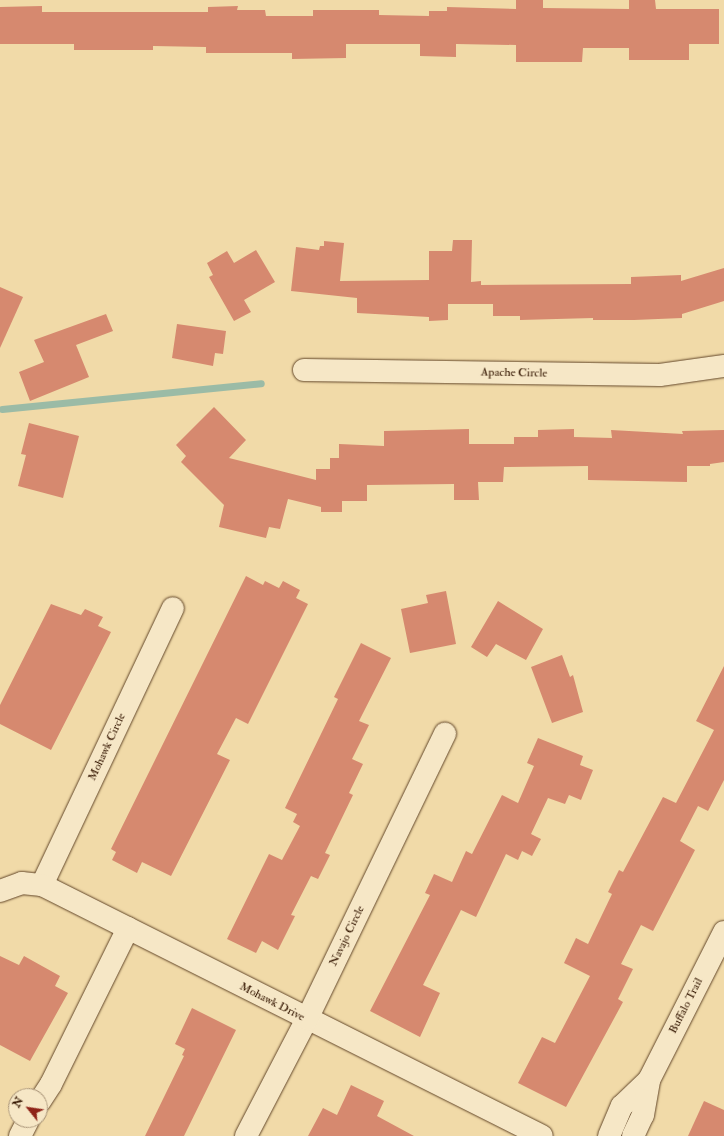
<!DOCTYPE html>
<html>
<head>
<meta charset="utf-8">
<style>
	body { margin:0 }
	#map { position:relative; width:724px; height:1136px; overflow:hidden; background:#f1daa8; font-family:"IM FELL Double Pica",serif }
	div>[style] { position:absolute }
	[style*='--x'] { left:calc(var(--x)*1px); top:calc(var(--y)*1px); width:calc(var(--w)*1px); rotate:calc(var(--a)*1deg) }
	.stream>* { height:7px; margin:-3.5px; padding:0 3.5px; transform-origin:3.5px; border-radius:3.5px; background:#9bbba6 }
	.building>* { inset:0; background:#d6896f }
	.roads { filter:drop-shadow(0 0 1px #63472a) drop-shadow(0 0 1px #63472a) }
	.minor>* { height:22px; margin:-11px; padding:0 11px; transform-origin:11px; border-radius:11px; background:#f6e7c6 }
	span { translate:-50% -50%; white-space:nowrap; text-align:center; line-height:1.15; -webkit-text-stroke:3px #f6e7c6; paint-order:stroke }
	.street-label { font-size:12px; color:#341600 }
	.north { position:absolute; left:8px; top:1088px; width:40px; height:40px; box-sizing:border-box; background:#f6e7c6; border:1px solid #a89377; border-radius:50%; rotate:300deg; font-size:11px; font-weight:700; line-height:16px; text-align:center; color:#341600 }
	.north::after { content:''; display:block; margin:auto; width:14px; height:18px; background:#8f2418; clip-path:polygon(50% 0,100% 100%,50% 72%,0 100%) }
</style>
</head>
<body>
<div id="map">
	<div class="stream">
		<i style="--x:2;--y:409;--w:260;--a:-5.7"></i>
	</div>
	<div class="building">
		<i style="clip-path:polygon(516px 0,543px 0,543px 8px,629px 9px,629px 0,655px 0,656px 9px,719px 9px,719px 44px,689px 44px,689px 60px,629px 60px,629px 48px,583px 48px,582px 62px,516px 62px,516px 45px,456px 44px,456px 57px,420px 56px,420px 44px,346px 44px,346px 58px,292px 59px,292px 53px,206px 53px,206px 47px,153px 46px,153px 50px,74px 50px,74px 44px,0 44px,0 7px,42px 6px,42px 12px,208px 12px,208px 7px,238px 6px,237px 10px,265px 10px,266px 16px,313px 16px,313px 10px,379px 10px,379px 15px,429px 16px,429px 11px,447px 11px,447px 7px,516px 9px)"></i>
		<i style="clip-path:polygon(453px 240px,472px 240px,471px 282px,481px 281px,481px 285px,631px 284px,631px 277px,681px 275px,681px 281px,724px 268px,724px 301px,682px 314px,682px 318px,634px 320px,593px 320px,593px 318px,520px 320px,520px 316px,493px 316px,493px 304px,448px 304px,448px 320px,429px 321px,429px 317px,357px 313px,357px 298px,291px 291px,296px 247px,319px 250px,320px 246px,324px 246px,324px 241px,344px 243px,340px 281px,429px 280px,429px 251px,452px 251px)"></i>
		<i style="clip-path:polygon(256px 250px,275px 282px,244px 300px,251px 312px,234px 321px,209px 277px,213px 275px,207px 263px,227px 251px,234px 263px)"></i>
		<i style="clip-path:polygon(0 287px,23px 297px,0 348px)"></i>
		<i style="clip-path:polygon(106px 314px,113px 331px,76px 345px,89px 377px,30px 401px,19px 372px,44px 362px,34px 340px)"></i>
		<i style="clip-path:polygon(177px 324px,226px 331px,223px 354px,215px 353px,213px 366px,172px 358px)"></i>
		<i style="clip-path:polygon(214px 407px,246px 440px,229px 458px,316px 480px,316px 469px,330px 469px,330px 458px,339px 458px,339px 444px,384px 446px,384px 431px,469px 429px,469px 444px,514px 444px,514px 437px,538px 437px,538px 430px,574px 429px,574px 437px,612px 438px,611px 430px,683px 434px,682px 431px,724px 430px,724px 462px,710px 464px,710px 466px,687px 466px,687px 482px,588px 480px,588px 466px,504px 467px,503px 482px,478px 482px,479px 500px,454px 500px,454px 484px,367px 485px,367px 501px,342px 501px,342px 512px,321px 512px,321px 507px,288px 499px,280px 529px,269px 527px,266px 538px,219px 527px,224px 505px,181px 462px,186px 456px,176px 445px)"></i>
		<i style="clip-path:polygon(29px 423px,79px 436px,63px 498px,18px 486px,26px 455px,21px 454px)"></i>
		<i style="clip-path:polygon(246px 576px,263px 585px,265px 581px,279px 588px,283px 581px,300px 590px,296px 598px,308px 604px,248px 724px,236px 718px,217px 754px,230px 760px,171px 876px,142px 862px,137px 873px,112px 860px,116px 852px,111px 849px)"></i>
		<i style="clip-path:polygon(446px 591px,456px 644px,410px 653px,401px 609px,428px 603px,426px 595px)"></i>
		<i style="clip-path:polygon(498px 601px,543px 629px,526px 660px,496px 644px,487px 657px,471px 647px)"></i>
		<i style="clip-path:polygon(51px 604px,81px 615px,85px 609px,103px 617px,98px 626px,111px 632px,51px 750px,0 724px,0 705px)"></i>
		<i style="clip-path:polygon(361px 643px,391px 658px,359px 721px,369px 725px,352px 759px,363px 764px,349px 793px,353px 795px,325px 853px,330px 855px,318px 879px,311px 876px,291px 915px,295px 916px,278px 950px,262px 941px,256px 953px,227px 939px,269px 854px,282px 860px,300px 826px,293px 822px,297px 814px,285px 808px,338px 699px,334px 697px)"></i>
		<i style="clip-path:polygon(562px 655px,570px 677px,573px 675px,583px 712px,552px 723px,531px 667px)"></i>
		<i style="clip-path:polygon(724px 666px,724px 780px,708px 811px,698px 806px,680px 841px,695px 850px,653px 931px,641px 925px,621px 964px,633px 969px,618px 999px,623px 1002px,566px 1107px,518px 1083px,542px 1037px,555px 1043px,590px 976px,564px 963px,576px 938px,588px 944px,612px 894px,608px 892px,619px 870px,623px 872px,663px 797px,676px 803px,714px 730px,696px 721px)"></i>
		<i style="clip-path:polygon(538px 738px,583px 756px,580px 765px,593px 770px,581px 800px,569px 795px,565px 804px,548px 798px,531px 834px,541px 839px,532px 856px,522px 851px,518px 860px,506px 854px,476px 917px,461px 910px,423px 985px,440px 993px,420px 1037px,370px 1011px,430px 895px,425px 893px,434px 874px,452px 882px,466px 851px,472px 854px,502px 795px,518px 803px,534px 766px,527px 763px)"></i>
		<i style="clip-path:polygon(0 956px,19px 965px,24px 956px,60px 976px,55px 986px,68px 993px,30px 1061px,0 1045px)"></i>
		<i style="clip-path:polygon(192px 1008px,236px 1030px,184px 1136px,145px 1136px,184px 1056px,182px 1055px,185px 1049px,175px 1044px)"></i>
		<i style="clip-path:polygon(351px 1085px,384px 1101px,377px 1116px,414px 1136px,308px 1136px,323px 1108px,337px 1115px)"></i>
		<i style="clip-path:polygon(704px 1101px,724px 1110px,724px 1136px,688px 1136px)"></i>
	</div>
	<div class="roads">
		<div class="minor">
			<i style="--x:304;--y:370;--w:356;--a:0.8"></i>
			<i style="--x:660;--y:375;--w:65;--a:-8"></i>
			<i style="--x:42;--y:885;--w:306;--a:-64.7"></i>
			<i style="--x:0;--y:891;--w:23;--a:-20"></i>
			<i style="--x:22;--y:883;--w:20;--a:6"></i>
			<i style="--x:42;--y:885;--w:559;--a:26.66"></i>
			<i style="--x:40;--y:1101;--w:20;--a:-57"></i>
			<i style="--x:51;--y:1084;--w:174;--a:-63.7"></i>
			<i style="--x:20;--y:1136;--w:18;--a:-63"></i>
			<i style="--x:246;--y:1136;--w:132;--a:-62.5"></i>
			<i style="--x:307;--y:1019;--w:317;--a:-64.2"></i>
			<i style="--x:609;--y:1136;--w:33;--a:-67"></i>
			<i style="--x:622;--y:1106;--w:37;--a:-44"></i>
			<i style="--x:633;--y:1136;--w:23;--a:-65"></i>
			<i style="--x:643;--y:1115;--w:36;--a:-80"></i>
			<i style="--x:649;--y:1080;--w:166;--a:-63.1"></i>
		</div>
	</div>
	<div class="street-label">
		<span style="left:514px;top:373px;rotate:1deg">Apache Circle</span>
		<span style="left:107px;top:747px;rotate:-65deg">Mohawk Circle</span>
		<span style="left:347px;top:936px;rotate:-64deg">Navajo Circle</span>
		<span style="left:272px;top:1002px;rotate:27deg">Mohawk Drive</span>
		<span style="left:686px;top:1006px;rotate:-63deg">Buffalo Trail</span>
	</div>
	<div class="north">N</div>
</div>
</body>
</html>
